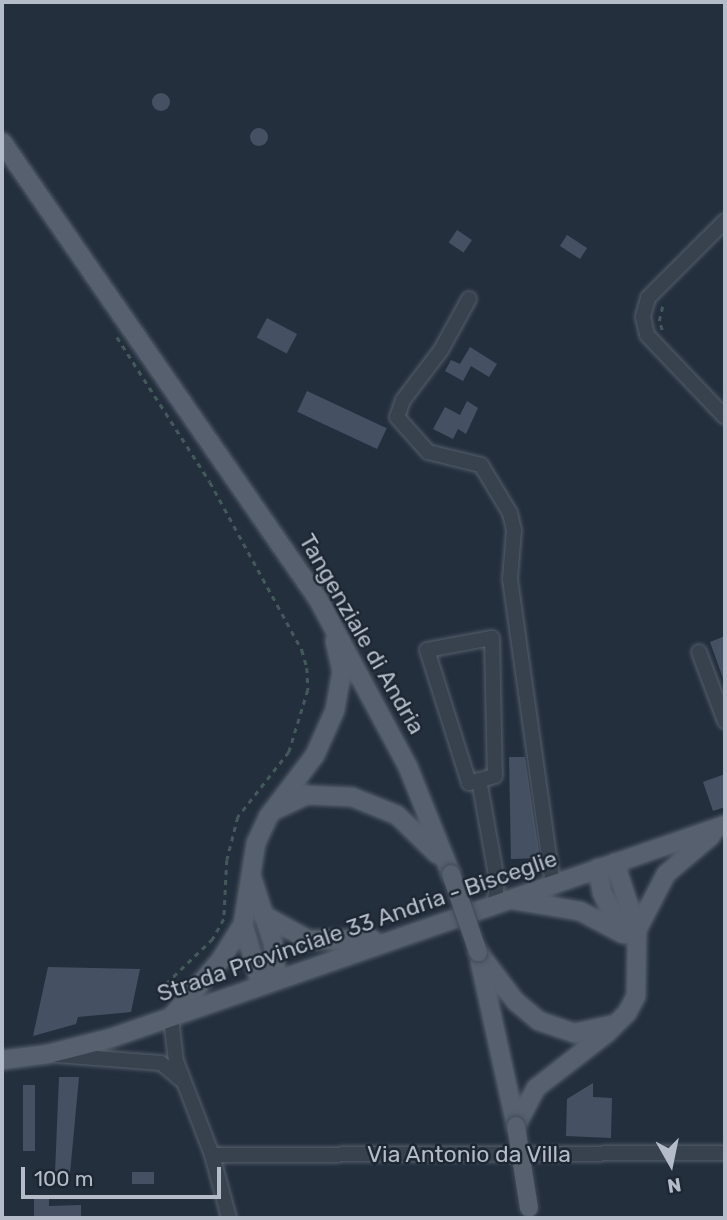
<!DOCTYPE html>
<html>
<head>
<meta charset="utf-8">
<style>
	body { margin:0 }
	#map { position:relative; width:727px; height:1220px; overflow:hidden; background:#242f3e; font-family:Rubik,sans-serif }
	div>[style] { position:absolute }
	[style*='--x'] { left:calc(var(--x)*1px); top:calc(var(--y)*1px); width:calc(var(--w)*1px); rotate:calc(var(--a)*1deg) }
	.building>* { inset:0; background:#455162; transform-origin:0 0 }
	.round { border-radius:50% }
	.path>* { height:2.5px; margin-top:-1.25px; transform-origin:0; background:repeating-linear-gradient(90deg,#44595c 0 5px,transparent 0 10px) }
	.roads { filter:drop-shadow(0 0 2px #565f6c) drop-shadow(0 0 2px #565f6c) }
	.minor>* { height:14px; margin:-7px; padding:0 7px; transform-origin:7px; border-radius:7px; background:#38414e }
	.major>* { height:18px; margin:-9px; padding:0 9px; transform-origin:9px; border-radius:9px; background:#56606e }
	.bridges { filter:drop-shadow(0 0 2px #414a57) drop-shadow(0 0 2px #414a57) }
	.major-bridge>* { height:18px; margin:-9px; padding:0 9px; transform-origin:9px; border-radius:9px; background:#56606e }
	span { translate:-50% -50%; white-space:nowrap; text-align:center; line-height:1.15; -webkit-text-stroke:5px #1d2633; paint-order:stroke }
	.street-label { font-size:23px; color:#b4bcc9 }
	.frame { position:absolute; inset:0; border:4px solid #b4bcc9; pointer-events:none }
	.north { position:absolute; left:636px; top:1129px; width:70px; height:70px; -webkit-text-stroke:5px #1d2633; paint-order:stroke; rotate:171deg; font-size:19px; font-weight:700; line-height:28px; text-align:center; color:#b4bcc9 }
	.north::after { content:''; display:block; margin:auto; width:24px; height:32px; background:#b4bcc9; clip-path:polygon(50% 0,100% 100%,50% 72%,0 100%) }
	.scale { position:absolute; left:21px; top:1167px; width:200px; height:32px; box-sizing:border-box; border:4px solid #b4bcc9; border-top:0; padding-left:9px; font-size:21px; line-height:24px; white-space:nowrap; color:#b4bcc9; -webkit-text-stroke:5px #1d2633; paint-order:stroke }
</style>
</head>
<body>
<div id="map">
	<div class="building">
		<i class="round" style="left:152px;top:93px;width:18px;height:18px"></i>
		<i class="round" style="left:250px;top:128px;width:18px;height:18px"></i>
		<i style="left:457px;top:230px;width:18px;height:15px;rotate:34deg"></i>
		<i style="left:567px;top:235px;width:24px;height:13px;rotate:33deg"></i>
		<i style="left:267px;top:318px;width:34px;height:22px;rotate:28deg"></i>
		<i style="clip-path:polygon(470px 347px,497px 364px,489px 377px,471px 366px,463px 381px,445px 371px,451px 360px,460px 364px)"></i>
		<i style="left:307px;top:391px;width:88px;height:23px;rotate:25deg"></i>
		<i style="clip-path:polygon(467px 401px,478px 408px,466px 434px,458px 429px,453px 439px,433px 429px,445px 407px,460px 415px)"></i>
		<i style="clip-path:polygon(725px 636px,725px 680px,724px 681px,710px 642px)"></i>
		<i style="clip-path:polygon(509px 757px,525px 757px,540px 858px,511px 859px)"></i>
		<i style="clip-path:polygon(725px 774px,725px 807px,713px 811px,703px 782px)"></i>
		<i style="clip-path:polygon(48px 967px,140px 969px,131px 1012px,78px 1017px,76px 1024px,33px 1036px)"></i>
		<i style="clip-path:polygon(59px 1077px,79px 1077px,70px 1173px,55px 1173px)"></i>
		<i style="clip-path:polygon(593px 1083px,593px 1097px,612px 1098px,611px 1138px,566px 1136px,567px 1099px)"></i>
		<i style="left:23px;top:1085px;width:12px;height:66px"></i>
		<i style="left:132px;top:1172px;width:22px;height:12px"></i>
		<i style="clip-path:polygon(34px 1199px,49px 1199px,49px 1206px,81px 1205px,81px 1218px,34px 1218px)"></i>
	</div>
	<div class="path">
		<i style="--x:662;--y:330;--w:9;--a:-108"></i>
		<i style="--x:659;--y:321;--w:18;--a:-77"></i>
		<i style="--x:117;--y:337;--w:172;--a:57.3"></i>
		<i style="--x:210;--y:482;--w:192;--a:61.3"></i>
		<i style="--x:302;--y:650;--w:19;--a:74"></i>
		<i style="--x:307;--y:668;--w:22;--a:87"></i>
		<i style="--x:308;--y:690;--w:65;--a:107"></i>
		<i style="--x:289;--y:752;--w:83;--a:128.1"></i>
		<i style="--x:238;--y:817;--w:44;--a:104.3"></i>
		<i style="--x:227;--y:860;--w:59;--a:92.9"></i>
		<i style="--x:224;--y:919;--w:23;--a:119"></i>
		<i style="--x:213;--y:939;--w:65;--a:136.2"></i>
	</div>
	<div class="roads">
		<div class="minor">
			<i style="--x:725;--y:221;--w:109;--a:135"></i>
			<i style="--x:648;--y:298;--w:20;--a:105"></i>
			<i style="--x:643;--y:317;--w:18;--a:77"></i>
			<i style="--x:647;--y:335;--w:113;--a:46.4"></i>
			<i style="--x:469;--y:299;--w:58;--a:118.8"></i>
			<i style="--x:441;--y:350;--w:63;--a:127.2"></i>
			<i style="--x:403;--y:400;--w:18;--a:109"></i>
			<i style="--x:397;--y:417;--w:47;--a:48.5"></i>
			<i style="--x:428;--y:452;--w:55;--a:13.8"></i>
			<i style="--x:481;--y:465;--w:56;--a:58.9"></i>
			<i style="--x:510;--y:513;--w:17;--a:77"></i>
			<i style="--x:514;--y:530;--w:49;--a:94.7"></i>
			<i style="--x:510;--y:579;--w:308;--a:82"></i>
			<i style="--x:492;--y:638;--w:138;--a:88.8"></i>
			<i style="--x:495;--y:776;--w:27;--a:165"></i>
			<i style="--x:469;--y:783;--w:139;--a:-107.5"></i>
			<i style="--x:427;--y:650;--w:66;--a:-10.5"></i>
			<i style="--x:699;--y:652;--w:74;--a:69.4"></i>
			<i style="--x:479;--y:780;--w:102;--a:79.8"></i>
			<i style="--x:497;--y:880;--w:24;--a:95"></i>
			<i style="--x:171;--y:1018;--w:43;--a:83.4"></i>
			<i style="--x:176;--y:1061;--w:101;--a:69"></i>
			<i style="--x:212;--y:1155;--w:65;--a:74.9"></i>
			<i style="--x:57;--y:1055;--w:104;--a:4.4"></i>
			<i style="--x:161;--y:1063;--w:25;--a:40"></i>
			<i style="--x:212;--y:1155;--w:513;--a:-0.22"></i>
		</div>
		<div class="major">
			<i style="--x:2;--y:142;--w:556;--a:55.34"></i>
			<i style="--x:318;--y:599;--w:191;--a:61.8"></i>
			<i style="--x:408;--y:767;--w:115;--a:68.1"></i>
			<i style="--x:279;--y:808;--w:31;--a:-25"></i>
			<i style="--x:307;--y:795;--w:45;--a:2.5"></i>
			<i style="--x:352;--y:797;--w:48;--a:21.8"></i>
			<i style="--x:397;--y:815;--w:56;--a:44.3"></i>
			<i style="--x:598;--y:868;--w:25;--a:81"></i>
			<i style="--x:602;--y:893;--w:45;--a:62.3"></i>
			<i style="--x:252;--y:878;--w:69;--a:72.3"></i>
			<i style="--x:273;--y:944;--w:36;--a:84"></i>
			<i style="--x:514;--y:900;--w:67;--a:9.5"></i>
			<i style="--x:580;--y:911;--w:49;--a:28.1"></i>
			<i style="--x:263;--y:915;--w:52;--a:28.5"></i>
			<i style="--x:309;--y:940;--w:63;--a:-0.9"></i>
			<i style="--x:637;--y:930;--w:63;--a:-62.6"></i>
			<i style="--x:666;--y:874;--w:59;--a:-40.2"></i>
			<i style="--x:478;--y:952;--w:61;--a:52.9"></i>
			<i style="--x:515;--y:1001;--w:31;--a:40"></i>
			<i style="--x:539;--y:1021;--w:37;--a:19"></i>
			<i style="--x:574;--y:1033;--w:38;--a:-12"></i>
			<i style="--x:480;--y:962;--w:168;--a:77.6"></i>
			<i style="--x:261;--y:985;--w:64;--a:-106.4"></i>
			<i style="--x:243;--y:924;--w:82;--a:-80.9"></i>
			<i style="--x:256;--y:843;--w:29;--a:-65"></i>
			<i style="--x:268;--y:817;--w:78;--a:-52.8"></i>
			<i style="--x:315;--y:755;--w:49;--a:-66"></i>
			<i style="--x:335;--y:710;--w:39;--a:-80"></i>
			<i style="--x:342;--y:672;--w:32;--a:-103"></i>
			<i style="--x:173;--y:1015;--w:72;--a:-49"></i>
			<i style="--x:220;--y:961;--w:44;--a:-58.1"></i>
			<i style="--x:2;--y:1060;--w:46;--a:-7.4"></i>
			<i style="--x:48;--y:1054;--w:65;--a:-14.3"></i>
			<i style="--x:111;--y:1038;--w:650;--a:-19.13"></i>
			<i style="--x:516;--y:1126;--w:43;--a:-62.2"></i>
			<i style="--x:536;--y:1088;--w:90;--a:-37.8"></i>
			<i style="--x:607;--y:1033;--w:28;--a:-45"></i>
			<i style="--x:627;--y:1013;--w:19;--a:-62"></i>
			<i style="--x:636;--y:996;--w:66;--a:-89.1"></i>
			<i style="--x:637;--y:930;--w:71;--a:-108.2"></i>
		</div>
	</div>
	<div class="bridges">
		<div class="major-bridge">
			<i style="--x:451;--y:874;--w:83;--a:70.9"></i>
			<i style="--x:516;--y:1126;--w:83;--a:81"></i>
		</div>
	</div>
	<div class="street-label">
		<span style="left:362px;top:634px;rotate:60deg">Tangenziale di Andria</span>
		<span style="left:357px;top:926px;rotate:-19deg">Strada Provinciale 33 Andria - Bisceglie</span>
		<span style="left:469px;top:1154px">Via Antonio da Villa</span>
	</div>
	<div class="frame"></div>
	<div class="north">N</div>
	<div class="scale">100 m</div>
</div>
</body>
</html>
